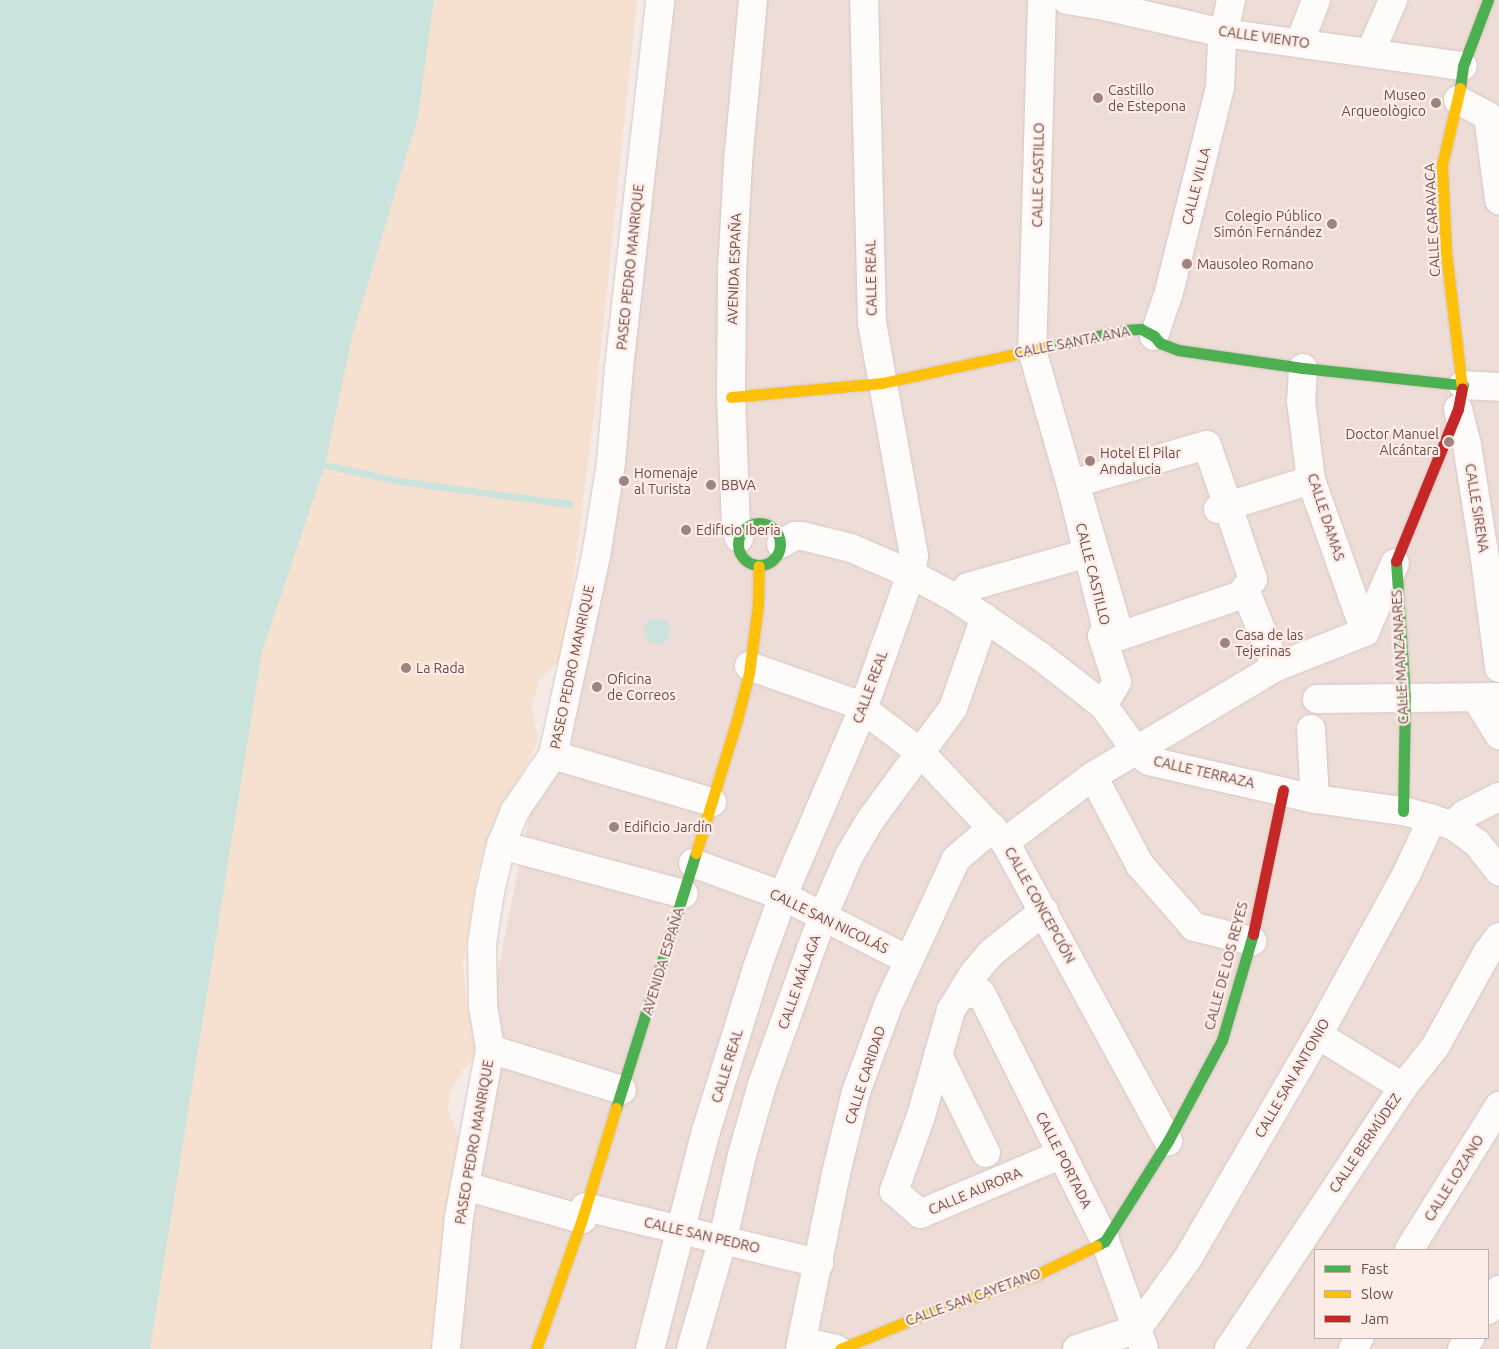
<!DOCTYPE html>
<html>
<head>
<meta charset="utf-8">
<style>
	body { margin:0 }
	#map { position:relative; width:1499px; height:1349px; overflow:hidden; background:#f4ebe7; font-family:Ubuntu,sans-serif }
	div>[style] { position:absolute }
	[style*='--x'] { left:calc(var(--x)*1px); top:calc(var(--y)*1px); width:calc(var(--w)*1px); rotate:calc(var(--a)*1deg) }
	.residential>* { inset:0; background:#eedcd6 }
	.sand>* { inset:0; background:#f6e0d0 }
	.water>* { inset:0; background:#cae4dd }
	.round { border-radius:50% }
	.stream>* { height:7px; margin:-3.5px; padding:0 3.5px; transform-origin:3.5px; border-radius:3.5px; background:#cae4dd }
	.roads { filter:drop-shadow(0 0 1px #d5c7c5) drop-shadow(0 0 1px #d5c7c5) }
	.street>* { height:28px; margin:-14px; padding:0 14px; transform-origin:14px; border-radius:14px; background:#fdfcfb }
	.fast>* { height:11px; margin:-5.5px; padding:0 5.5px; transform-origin:5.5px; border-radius:5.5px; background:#4caf50 }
	.fast>.ring { margin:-5.5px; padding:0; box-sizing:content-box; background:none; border:11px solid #4caf50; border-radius:50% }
	.slow>* { height:11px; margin:-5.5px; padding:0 5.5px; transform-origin:5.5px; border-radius:5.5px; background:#ffc107 }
	.jam>* { height:11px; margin:-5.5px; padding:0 5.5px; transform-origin:5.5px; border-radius:5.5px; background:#c62828 }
	.dots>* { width:14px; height:14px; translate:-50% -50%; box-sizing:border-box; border:2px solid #fdede7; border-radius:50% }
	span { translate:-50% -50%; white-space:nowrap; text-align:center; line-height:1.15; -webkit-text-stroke:4.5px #fdede7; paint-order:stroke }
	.street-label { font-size:14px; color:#6f4b4a }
	.poi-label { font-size:14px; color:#6f4b4a }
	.left { translate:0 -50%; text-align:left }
	.right { translate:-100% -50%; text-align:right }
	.legend { position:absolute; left:1314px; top:1249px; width:175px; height:90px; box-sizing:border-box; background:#fdede7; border:1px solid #c4aca8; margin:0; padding:6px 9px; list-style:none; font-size:15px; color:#6f4b4a }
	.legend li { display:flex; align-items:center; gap:10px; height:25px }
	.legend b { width:25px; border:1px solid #c4aca8 }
</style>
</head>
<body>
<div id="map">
	<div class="residential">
		<i style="clip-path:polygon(evenodd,648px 0,1499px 0,1499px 1349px,422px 1349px,619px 368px,648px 0,1315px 1250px,1488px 1250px,1488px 1338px,1315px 1338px,1315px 1250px)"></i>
	</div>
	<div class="sand">
		<i style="clip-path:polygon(434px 0,637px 0,595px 405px,564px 656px,540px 680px,531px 705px,538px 740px,530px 759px,492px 824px,478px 871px,463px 965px,467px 1004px,476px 1034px,472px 1063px,463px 1069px,449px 1095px,448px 1110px,460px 1142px,436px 1349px,150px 1349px,262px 652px,325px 465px,353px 333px,418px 117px)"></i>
	</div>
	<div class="water">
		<i style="clip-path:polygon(0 0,434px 0,418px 117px,353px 333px,325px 465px,262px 652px,150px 1349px,0 1349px)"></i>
		<i class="round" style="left:644px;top:618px;width:26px;height:26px"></i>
	</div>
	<div class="stream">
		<i style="--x:325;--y:465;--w:76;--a:12.2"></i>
		<i style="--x:399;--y:481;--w:173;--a:7.7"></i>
	</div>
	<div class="roads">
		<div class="street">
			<i style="--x:1042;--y:0;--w:350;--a:91.6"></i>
			<i style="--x:1032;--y:350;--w:149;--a:74"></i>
			<i style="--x:1073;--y:493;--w:145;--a:76.1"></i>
			<i style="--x:1108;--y:634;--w:6;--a:162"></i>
			<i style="--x:1102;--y:636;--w:48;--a:71.9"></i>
			<i style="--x:1117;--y:682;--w:27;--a:121"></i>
			<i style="--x:1067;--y:0;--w:38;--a:9"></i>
			<i style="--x:1105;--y:6;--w:122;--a:12.8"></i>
			<i style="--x:1224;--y:33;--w:241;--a:7.9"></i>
			<i style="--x:1300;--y:42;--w:45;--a:-69.1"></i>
			<i style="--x:1370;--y:53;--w:58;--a:-66.5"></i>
			<i style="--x:1458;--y:100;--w:34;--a:28"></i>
			<i style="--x:1488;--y:116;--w:85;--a:82.5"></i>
			<i style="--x:1154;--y:336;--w:46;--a:-71.2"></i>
			<i style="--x:1169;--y:292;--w:210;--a:-76"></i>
			<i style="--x:1220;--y:88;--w:48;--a:-87.6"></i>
			<i style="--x:1222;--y:40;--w:41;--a:-77.3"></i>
			<i style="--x:1303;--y:368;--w:33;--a:93"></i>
			<i style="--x:1301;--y:401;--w:80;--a:82.8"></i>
			<i style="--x:1311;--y:480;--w:161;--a:70.4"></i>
			<i style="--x:1463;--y:385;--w:36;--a:3"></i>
			<i style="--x:1458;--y:409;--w:37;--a:76"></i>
			<i style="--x:1467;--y:445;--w:108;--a:81"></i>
			<i style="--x:1484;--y:552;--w:117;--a:82.6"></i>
			<i style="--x:1207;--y:445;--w:142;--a:71.1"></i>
			<i style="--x:1253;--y:579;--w:13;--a:129"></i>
			<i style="--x:1245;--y:589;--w:5;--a:101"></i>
			<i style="--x:1244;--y:594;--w:131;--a:161.3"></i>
			<i style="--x:1120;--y:636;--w:159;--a:-106.4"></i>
			<i style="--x:1075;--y:483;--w:137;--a:-16.1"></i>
			<i style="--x:1218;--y:509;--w:97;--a:-17.3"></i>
			<i style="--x:739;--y:538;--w:11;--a:-105"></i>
			<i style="--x:736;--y:527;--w:130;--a:-92.2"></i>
			<i style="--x:731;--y:397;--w:126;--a:-89.5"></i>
			<i style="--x:732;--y:271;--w:109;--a:-86.8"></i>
			<i style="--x:738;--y:162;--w:163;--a:-84.7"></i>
			<i style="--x:781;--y:544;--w:16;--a:-30"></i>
			<i style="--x:795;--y:536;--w:7;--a:0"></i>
			<i style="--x:802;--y:536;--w:50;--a:13.8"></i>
			<i style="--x:851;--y:548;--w:65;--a:23.4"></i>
			<i style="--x:911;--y:574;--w:52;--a:28.5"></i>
			<i style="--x:957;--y:599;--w:101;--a:34.5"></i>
			<i style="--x:1040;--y:656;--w:80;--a:37.9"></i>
			<i style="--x:1103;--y:705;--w:58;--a:54.1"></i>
			<i style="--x:1137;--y:752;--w:15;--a:37"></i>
			<i style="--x:1149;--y:761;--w:170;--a:12.9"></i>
			<i style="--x:1315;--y:799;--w:89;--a:7.8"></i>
			<i style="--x:1403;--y:811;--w:30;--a:15"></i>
			<i style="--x:1432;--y:819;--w:21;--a:17"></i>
			<i style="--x:1452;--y:825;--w:31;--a:36"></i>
			<i style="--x:1477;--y:843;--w:36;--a:52"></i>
			<i style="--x:1245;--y:589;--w:84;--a:68.3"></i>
			<i style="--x:957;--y:599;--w:16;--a:-47"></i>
			<i style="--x:968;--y:587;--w:125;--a:-15.8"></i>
			<i style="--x:1365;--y:632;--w:75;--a:-66.5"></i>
			<i style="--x:749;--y:666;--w:108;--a:19.4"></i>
			<i style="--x:851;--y:702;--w:14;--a:30"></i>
			<i style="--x:863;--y:709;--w:73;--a:37.2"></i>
			<i style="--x:921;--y:753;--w:122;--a:46.7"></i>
			<i style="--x:1005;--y:842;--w:341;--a:61.4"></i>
			<i style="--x:1476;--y:698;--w:44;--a:58.1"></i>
			<i style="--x:1317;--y:699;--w:182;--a:-0.6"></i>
			<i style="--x:1311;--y:729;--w:70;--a:86.7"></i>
			<i style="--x:553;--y:755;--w:166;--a:16.5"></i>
			<i style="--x:1093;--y:776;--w:101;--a:62.2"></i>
			<i style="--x:1140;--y:865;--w:82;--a:48.9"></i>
			<i style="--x:1194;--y:927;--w:60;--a:13.6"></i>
			<i style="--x:1452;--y:825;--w:17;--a:-40"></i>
			<i style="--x:1465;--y:814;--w:38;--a:-27"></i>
			<i style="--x:1005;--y:842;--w:110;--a:-36.9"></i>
			<i style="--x:1093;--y:776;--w:213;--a:-30.8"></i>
			<i style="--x:1276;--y:667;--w:96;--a:-21.5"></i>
			<i style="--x:501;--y:845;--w:189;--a:15"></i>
			<i style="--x:693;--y:863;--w:96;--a:20.1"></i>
			<i style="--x:783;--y:896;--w:140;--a:27.1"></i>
			<i style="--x:1044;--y:911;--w:68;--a:141.6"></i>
			<i style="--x:991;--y:953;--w:26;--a:130"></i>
			<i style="--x:974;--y:973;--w:44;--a:121.9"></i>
			<i style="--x:951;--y:1010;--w:110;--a:105.8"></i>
			<i style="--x:921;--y:1116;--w:80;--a:109.8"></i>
			<i style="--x:894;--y:1191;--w:35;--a:41"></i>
			<i style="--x:920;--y:1214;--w:154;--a:-22.9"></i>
			<i style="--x:961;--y:995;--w:20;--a:-6"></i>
			<i style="--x:981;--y:993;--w:277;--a:63.4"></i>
			<i style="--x:1105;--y:1241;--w:115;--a:70.1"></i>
			<i style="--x:1318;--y:1035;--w:100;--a:31.5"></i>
			<i style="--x:490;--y:1049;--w:138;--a:17.3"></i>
			<i style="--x:938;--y:1055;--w:109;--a:63.9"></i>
			<i style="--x:465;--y:1186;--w:122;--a:15.8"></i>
			<i style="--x:585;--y:1207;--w:241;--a:13.5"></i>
			<i style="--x:1409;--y:1250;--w:170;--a:-58"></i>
			<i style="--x:1488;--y:1310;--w:23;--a:-61"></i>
			<i style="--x:802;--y:1341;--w:35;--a:13"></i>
			<i style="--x:446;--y:1349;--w:133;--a:-84.4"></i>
			<i style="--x:459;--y:1217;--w:171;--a:-79.5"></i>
			<i style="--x:490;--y:1049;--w:44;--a:-99.2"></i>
			<i style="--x:483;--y:1006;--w:62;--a:-90.9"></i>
			<i style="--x:482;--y:944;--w:53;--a:-81.3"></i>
			<i style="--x:490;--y:892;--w:48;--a:-76.8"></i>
			<i style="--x:501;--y:845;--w:37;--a:-68"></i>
			<i style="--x:515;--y:811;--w:68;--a:-55.8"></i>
			<i style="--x:553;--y:755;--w:204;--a:-77.8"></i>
			<i style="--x:596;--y:556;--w:94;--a:-80.8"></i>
			<i style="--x:611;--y:463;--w:95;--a:-85.2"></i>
			<i style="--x:619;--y:368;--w:370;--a:-83.6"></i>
			<i style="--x:650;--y:1349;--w:225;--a:-75.6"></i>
			<i style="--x:706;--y:1131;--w:171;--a:-72.6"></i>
			<i style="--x:757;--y:968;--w:85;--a:-70.1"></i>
			<i style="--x:786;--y:888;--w:195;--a:-66.7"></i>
			<i style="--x:863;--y:709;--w:143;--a:-70.4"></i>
			<i style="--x:911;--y:574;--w:18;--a:-81"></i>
			<i style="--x:914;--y:556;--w:237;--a:-100.2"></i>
			<i style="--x:872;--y:323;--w:323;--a:-91.4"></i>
			<i style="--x:691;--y:1349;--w:115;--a:-73.8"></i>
			<i style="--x:723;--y:1239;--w:86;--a:-77.3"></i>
			<i style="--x:742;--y:1155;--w:73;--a:-74.1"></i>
			<i style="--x:762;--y:1085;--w:180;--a:-70.2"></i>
			<i style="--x:823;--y:916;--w:65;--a:-66.6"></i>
			<i style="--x:849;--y:856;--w:43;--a:-59.3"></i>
			<i style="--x:871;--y:819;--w:138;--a:-53.5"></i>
			<i style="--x:953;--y:708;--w:96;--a:-70.6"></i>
			<i style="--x:800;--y:1349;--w:180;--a:-78.4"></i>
			<i style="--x:836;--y:1173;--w:83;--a:-76.1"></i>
			<i style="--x:856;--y:1092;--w:95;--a:-69.7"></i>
			<i style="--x:889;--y:1003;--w:159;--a:-65"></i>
			<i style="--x:956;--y:859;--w:48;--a:-40.7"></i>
			<i style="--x:1077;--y:1349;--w:63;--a:-18.4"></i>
			<i style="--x:1137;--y:1329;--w:87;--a:-54.3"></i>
			<i style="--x:1188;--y:1258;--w:258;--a:-59.8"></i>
			<i style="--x:1318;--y:1035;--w:185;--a:-61.2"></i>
			<i style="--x:1407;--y:873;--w:60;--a:-65.2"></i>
			<i style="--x:1229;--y:1349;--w:315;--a:-56.4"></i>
			<i style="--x:1403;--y:1087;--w:51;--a:-51.3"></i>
			<i style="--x:1435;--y:1047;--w:107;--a:-61"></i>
			<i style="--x:1487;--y:953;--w:20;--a:-53"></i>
			<i style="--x:1353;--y:1349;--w:13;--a:-61"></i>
			<i style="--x:1462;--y:1349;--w:14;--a:-54"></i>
		</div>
		<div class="fast">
			<i style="--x:1460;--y:88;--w:22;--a:-82"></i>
			<i style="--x:1463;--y:66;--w:71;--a:-69.3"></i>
			<i style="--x:1042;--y:348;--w:85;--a:-12.2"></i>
			<i style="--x:1125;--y:330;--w:16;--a:-4"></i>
			<i style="--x:1141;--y:329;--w:15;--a:28"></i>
			<i style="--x:1154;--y:336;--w:9;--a:49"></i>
			<i style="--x:1160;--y:343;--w:19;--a:21"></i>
			<i style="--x:1178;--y:350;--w:126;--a:8.2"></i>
			<i style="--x:1303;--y:368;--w:161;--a:6.1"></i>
			<i class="ring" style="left:738px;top:523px;width:31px;height:31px"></i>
			<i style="--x:1396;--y:561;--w:137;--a:86.2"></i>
			<i style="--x:1405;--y:698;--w:113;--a:91"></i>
			<i style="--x:616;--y:1108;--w:267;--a:-72.6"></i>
			<i style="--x:1096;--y:1246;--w:10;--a:-29"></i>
			<i style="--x:1105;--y:1241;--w:118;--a:-57.8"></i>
			<i style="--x:1168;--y:1141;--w:115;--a:-61.9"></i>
			<i style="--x:1222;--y:1040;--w:110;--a:-73.7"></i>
		</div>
		<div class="slow">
			<i style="--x:1460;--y:88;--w:79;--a:103.2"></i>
			<i style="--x:1442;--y:165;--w:87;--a:87.4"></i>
			<i style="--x:1446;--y:252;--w:137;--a:83.3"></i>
			<i style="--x:731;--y:397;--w:152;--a:-5.3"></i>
			<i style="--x:882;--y:383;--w:164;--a:-12.3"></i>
			<i style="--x:696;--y:853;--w:139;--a:-72.9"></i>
			<i style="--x:737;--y:720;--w:49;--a:-75.7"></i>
			<i style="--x:749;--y:673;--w:69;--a:-82.5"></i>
			<i style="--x:758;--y:605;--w:39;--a:-89"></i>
			<i style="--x:536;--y:1349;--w:138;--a:-70.5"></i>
			<i style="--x:582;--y:1219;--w:116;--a:-73"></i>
			<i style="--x:840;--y:1349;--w:90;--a:-22.3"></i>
			<i style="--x:923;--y:1315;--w:120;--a:-19.5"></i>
			<i style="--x:1036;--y:1275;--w:67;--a:-25.8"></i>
		</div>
		<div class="jam">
			<i style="--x:1396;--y:561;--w:164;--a:-67.8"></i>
			<i style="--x:1458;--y:409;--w:21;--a:-79"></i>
			<i style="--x:1253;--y:934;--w:147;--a:-78.2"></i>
		</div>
	</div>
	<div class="dots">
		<i style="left:1098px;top:98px;background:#9e8381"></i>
		<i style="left:1436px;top:103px;background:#9e8381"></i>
		<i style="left:1332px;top:224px;background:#9e8381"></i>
		<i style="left:1187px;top:264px;background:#9e8381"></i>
		<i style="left:1449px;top:442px;background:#9e8381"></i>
		<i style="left:1090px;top:461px;background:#9e8381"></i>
		<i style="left:624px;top:481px;background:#9e8381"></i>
		<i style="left:711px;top:485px;background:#9e8381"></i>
		<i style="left:686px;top:530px;background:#9e8381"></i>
		<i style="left:1225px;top:643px;background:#9e8381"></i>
		<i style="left:406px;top:668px;background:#9e8381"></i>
		<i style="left:597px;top:687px;background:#9e8381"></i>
		<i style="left:614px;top:827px;background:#9e8381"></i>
	</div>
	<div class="street-label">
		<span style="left:1264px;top:37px;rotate:8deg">CALLE VIENTO</span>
		<span style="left:1038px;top:175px;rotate:-89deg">CALLE CASTILLO</span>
		<span style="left:1196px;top:186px;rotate:-76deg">CALLE VILLA</span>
		<span style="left:1432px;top:220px;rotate:-93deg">CALLE CARAVACA</span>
		<span style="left:630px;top:267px;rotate:-84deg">PASEO PEDRO MANRIQUE</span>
		<span style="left:734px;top:269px;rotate:-88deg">AVENIDA ESPAÑA</span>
		<span style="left:871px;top:278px;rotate:-91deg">CALLE REAL</span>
		<span style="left:1072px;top:342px;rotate:-11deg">CALLE SANTA ANA</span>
		<span style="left:1477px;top:508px;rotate:81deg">CALLE SIRENA</span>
		<span style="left:1326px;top:517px;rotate:72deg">CALLE DAMAS</span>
		<span style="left:1093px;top:574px;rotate:76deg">CALLE CASTILLO</span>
		<span style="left:1400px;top:657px;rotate:-93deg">CALLE MANZANARES</span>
		<span style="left:572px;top:667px;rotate:-78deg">PASEO PEDRO MANRIQUE</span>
		<span style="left:870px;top:687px;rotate:-70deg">CALLE REAL</span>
		<span style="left:1204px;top:772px;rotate:13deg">CALLE TERRAZA</span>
		<span style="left:1040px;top:905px;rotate:61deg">CALLE CONCEPCIÓN</span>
		<span style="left:829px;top:921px;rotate:26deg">CALLE SAN NICOLÁS</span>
		<span style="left:663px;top:961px;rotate:-73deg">AVENIDA ESPAÑA</span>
		<span style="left:1226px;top:966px;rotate:-75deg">CALLE DE LOS REYES</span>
		<span style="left:799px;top:982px;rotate:-70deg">CALLE MÁLAGA</span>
		<span style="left:727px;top:1066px;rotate:-73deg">CALLE REAL</span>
		<span style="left:865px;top:1075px;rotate:-72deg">CALLE CARIDAD</span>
		<span style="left:1292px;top:1078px;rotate:-60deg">CALLE SAN ANTONIO</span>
		<span style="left:474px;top:1142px;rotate:-80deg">PASEO PEDRO MANRIQUE</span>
		<span style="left:1365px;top:1143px;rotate:-56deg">CALLE BERMÚDEZ</span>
		<span style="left:1064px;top:1160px;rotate:63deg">CALLE PORTADA</span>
		<span style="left:1454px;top:1178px;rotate:-58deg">CALLE LOZANO</span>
		<span style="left:975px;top:1191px;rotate:-23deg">CALLE AURORA</span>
		<span style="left:702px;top:1235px;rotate:13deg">CALLE SAN PEDRO</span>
		<span style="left:973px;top:1297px;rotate:-20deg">CALLE SAN CAYETANO</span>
	</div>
	<div class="poi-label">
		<span class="left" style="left:1108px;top:98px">Castillo<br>de Estepona</span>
		<span class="right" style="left:1426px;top:103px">Museo<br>Arqueològico</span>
		<span class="right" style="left:1322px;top:224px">Colegio Público<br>Simón Fernández</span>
		<span class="left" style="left:1197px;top:264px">Mausoleo Romano</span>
		<span class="right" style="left:1439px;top:442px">Doctor Manuel<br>Alcántara</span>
		<span class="left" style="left:1100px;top:461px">Hotel El Pilar<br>Andalucia</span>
		<span class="left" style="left:634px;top:481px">Homenaje<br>al Turista</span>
		<span class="left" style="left:721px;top:485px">BBVA</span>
		<span class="left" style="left:696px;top:530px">Edificio Iberia</span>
		<span class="left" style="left:1235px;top:643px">Casa de las<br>Tejerinas</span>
		<span class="left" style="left:416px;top:668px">La Rada</span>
		<span class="left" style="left:607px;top:687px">Oficina<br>de Correos</span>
		<span class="left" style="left:624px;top:827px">Edificio Jardín</span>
	</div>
	<ul class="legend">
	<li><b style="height:6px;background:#4caf50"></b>Fast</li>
	<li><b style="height:6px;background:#ffc107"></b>Slow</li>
	<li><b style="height:6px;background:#c62828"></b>Jam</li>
	</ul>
</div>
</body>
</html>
